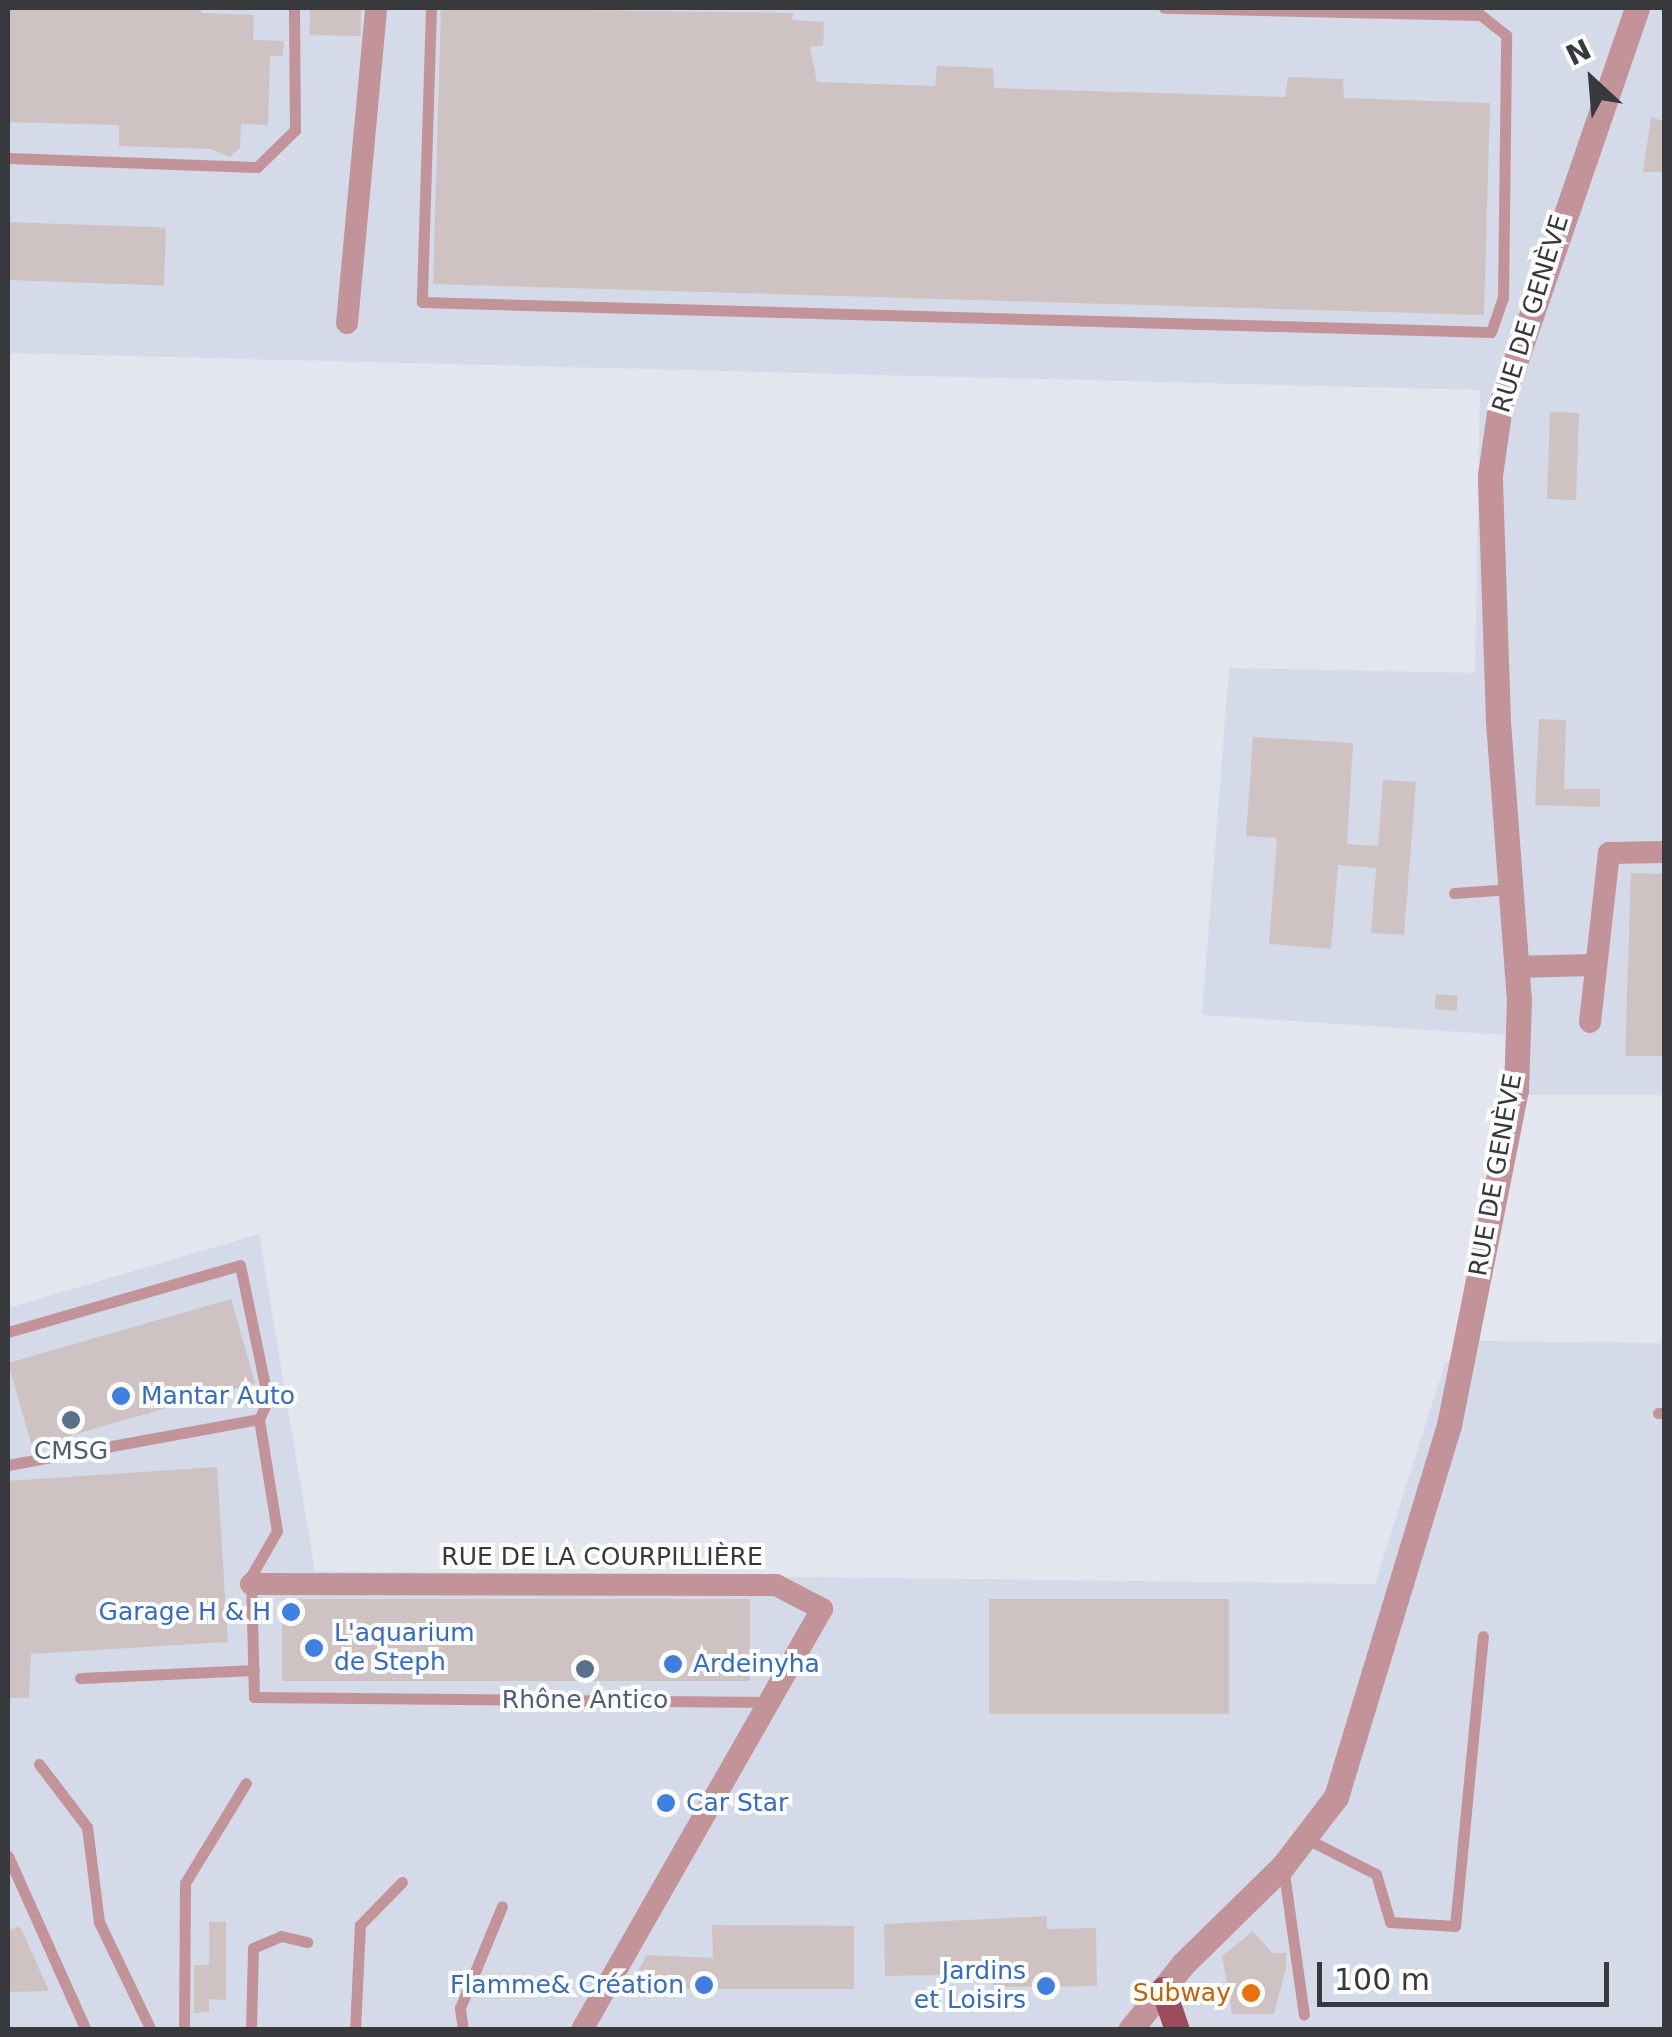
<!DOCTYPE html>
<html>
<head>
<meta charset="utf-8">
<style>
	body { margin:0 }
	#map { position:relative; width:1672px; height:2037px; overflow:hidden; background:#e3e6ee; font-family:"DejaVu Sans",sans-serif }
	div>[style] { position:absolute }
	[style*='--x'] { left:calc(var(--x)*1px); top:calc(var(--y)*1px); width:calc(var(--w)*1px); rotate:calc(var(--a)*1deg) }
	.built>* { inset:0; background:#d4dae8 }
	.building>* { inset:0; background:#cec3c2; transform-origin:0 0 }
	.service>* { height:11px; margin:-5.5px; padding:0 5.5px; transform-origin:5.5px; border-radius:5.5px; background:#c29499 }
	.minor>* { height:22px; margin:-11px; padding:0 11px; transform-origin:11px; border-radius:11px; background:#c29499 }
	.tertiary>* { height:25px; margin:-12.5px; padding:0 12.5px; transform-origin:12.5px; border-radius:12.5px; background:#c29499 }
	.primary>* { height:25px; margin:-12.5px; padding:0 12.5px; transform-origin:12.5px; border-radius:12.5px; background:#9c4c5a }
	.dots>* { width:28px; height:28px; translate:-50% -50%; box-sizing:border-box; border:5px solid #fff; border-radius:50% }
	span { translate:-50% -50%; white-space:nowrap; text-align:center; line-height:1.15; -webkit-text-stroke:8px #fff; paint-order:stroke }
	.street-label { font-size:25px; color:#38393c }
	.shop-label { font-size:25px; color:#366cbe }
	.left { translate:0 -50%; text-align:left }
	.right { translate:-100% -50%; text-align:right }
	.service-label { font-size:25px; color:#4e5e75 }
	.food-label { font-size:25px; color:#c56008 }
	.frame { position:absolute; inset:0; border:10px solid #38393c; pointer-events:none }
	.north { position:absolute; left:1542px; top:30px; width:100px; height:100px; -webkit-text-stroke:8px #fff; paint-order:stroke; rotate:334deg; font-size:28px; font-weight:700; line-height:40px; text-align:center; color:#38393c }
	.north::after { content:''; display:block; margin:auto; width:35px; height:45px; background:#38393c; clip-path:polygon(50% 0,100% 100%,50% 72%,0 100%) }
	.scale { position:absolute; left:1317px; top:1962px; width:292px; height:45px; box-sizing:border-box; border:5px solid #38393c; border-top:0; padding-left:12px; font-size:30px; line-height:35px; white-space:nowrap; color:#38393c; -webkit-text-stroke:8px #fff; paint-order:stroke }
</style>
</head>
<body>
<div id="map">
	<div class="built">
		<i style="clip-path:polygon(8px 8px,1664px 8px,1664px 1095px,1529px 1095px,1506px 1035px,1202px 1015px,1229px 668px,1475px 673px,1480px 390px,8px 353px)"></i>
		<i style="clip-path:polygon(259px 1234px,315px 1571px,1375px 1584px,1445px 1363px,1481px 1341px,1664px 1343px,1664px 2029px,8px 2030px,8px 1308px)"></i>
	</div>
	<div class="building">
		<i style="clip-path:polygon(8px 8px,201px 8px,201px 13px,254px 15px,253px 40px,284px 41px,283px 56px,270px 56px,268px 125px,241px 124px,240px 148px,230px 157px,211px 149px,119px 146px,119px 125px,8px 122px)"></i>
		<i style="left:310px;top:8px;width:51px;height:27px;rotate:1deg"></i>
		<i style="clip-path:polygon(441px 8px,793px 13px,792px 20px,824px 22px,823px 46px,810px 46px,817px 82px,935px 86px,937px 66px,993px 68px,994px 88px,1285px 97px,1288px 77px,1343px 79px,1344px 98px,1490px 103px,1484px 315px,433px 284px)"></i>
		<i style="clip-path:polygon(1651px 117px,1664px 121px,1664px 172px,1643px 172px)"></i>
		<i style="left:8px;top:222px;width:158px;height:58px;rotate:2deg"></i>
		<i style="left:1550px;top:412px;width:29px;height:87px;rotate:2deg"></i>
		<i style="clip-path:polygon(1539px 719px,1566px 720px,1564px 789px,1600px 789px,1600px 807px,1535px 805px)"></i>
		<i style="clip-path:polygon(1253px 737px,1353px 743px,1347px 844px,1378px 846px,1383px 780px,1416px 782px,1404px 935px,1371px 933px,1376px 868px,1338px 865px,1331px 949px,1269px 944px,1277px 838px,1246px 836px)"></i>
		<i style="clip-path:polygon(1631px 873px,1664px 874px,1664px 1056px,1625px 1056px)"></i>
		<i style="left:1436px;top:994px;width:22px;height:15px;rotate:5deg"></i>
		<i style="left:231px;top:1299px;width:87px;height:232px;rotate:74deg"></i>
		<i style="clip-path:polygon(217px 1467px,228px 1642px,31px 1654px,29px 1698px,8px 1698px,8px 1481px)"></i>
		<i style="left:282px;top:1599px;width:468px;height:82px"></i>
		<i style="left:1229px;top:1599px;width:115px;height:240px;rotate:90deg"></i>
		<i style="clip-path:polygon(1047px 1916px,1047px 1929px,1096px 1928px,1097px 1986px,993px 1987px,993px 1974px,885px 1976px,884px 1924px)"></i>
		<i style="clip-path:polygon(209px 1922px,226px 1922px,226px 2000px,209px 1999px,209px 2012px,194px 2013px,194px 1965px,209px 1965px)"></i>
		<i style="clip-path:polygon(712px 1925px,854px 1926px,854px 1989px,628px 1989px,647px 1955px,713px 1958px)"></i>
		<i style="clip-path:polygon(20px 1926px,49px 1991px,8px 1992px,8px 1931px)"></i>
		<i style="clip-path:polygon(1253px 1931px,1272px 1953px,1286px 1953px,1286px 1968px,1274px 2014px,1232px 2014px,1222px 1956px)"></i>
	</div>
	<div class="service">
		<i style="--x:431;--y:8;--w:294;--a:91.8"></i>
		<i style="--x:422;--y:302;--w:1069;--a:1.61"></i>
		<i style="--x:1491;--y:332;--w:36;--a:-71"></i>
		<i style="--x:1503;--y:298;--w:263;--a:-89.3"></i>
		<i style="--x:1506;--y:35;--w:33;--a:-142"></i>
		<i style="--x:1480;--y:15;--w:316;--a:-178.7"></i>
		<i style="--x:8;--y:158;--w:249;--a:2.1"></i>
		<i style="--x:257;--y:167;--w:53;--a:-44.2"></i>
		<i style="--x:295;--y:130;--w:122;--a:-90.5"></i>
		<i style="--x:1454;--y:893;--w:57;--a:-4"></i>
		<i style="--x:8;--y:1332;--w:241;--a:-16.1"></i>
		<i style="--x:240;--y:1265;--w:138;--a:78.3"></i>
		<i style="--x:268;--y:1400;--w:21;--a:115"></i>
		<i style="--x:259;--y:1419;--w:113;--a:80.9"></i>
		<i style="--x:277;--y:1531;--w:52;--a:120"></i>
		<i style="--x:251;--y:1576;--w:121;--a:88.6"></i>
		<i style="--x:254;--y:1697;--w:514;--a:0.56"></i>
		<i style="--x:1658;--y:1413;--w:6;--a:0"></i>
		<i style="--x:8;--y:1465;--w:255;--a:-10.4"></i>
		<i style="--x:80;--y:1678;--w:174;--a:-2.6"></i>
		<i style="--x:39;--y:1764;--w:79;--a:52.7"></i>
		<i style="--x:87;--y:1827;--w:96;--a:82.8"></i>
		<i style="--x:99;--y:1922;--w:120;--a:64.3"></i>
		<i style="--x:1307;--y:1839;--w:77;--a:26.9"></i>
		<i style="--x:1376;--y:1874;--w:50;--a:73.7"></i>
		<i style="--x:1390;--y:1922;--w:65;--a:3.5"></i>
		<i style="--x:1455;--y:1926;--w:291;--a:-84.5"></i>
		<i style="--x:8;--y:1856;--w:191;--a:65.9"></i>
		<i style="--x:1283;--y:1866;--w:150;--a:82"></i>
		<i style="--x:184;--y:2030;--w:147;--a:-89.6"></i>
		<i style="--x:185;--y:1883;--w:117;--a:-58.6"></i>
		<i style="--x:251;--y:2030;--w:82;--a:-88.6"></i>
		<i style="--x:253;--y:1948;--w:30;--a:-23"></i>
		<i style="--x:281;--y:1936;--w:27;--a:13"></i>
		<i style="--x:355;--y:2030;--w:105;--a:-87.3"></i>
		<i style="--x:360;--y:1925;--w:60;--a:-45.7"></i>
		<i style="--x:463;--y:2030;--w:22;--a:-98"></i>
		<i style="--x:460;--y:2008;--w:110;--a:-67.6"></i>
	</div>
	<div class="minor">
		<i style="--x:347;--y:323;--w:316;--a:-84.7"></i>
		<i style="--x:1517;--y:967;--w:76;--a:-1.5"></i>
		<i style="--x:1590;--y:1022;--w:170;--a:-83.6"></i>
		<i style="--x:1609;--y:853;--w:55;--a:-1"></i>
		<i style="--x:251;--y:1584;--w:525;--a:0.11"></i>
		<i style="--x:776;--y:1585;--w:52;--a:27.6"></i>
		<i style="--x:822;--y:1609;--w:485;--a:119.7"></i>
	</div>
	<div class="tertiary">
		<i style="--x:1130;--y:2030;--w:85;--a:-51.2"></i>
		<i style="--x:1183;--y:1964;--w:140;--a:-44.4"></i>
		<i style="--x:1283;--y:1866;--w:87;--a:-52.5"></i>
		<i style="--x:1336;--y:1797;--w:389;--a:-73.1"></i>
		<i style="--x:1449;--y:1425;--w:342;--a:-78.7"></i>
		<i style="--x:1516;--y:1090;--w:89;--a:-88.1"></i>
		<i style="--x:1519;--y:1001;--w:281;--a:-94.3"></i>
		<i style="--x:1498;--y:721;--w:246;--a:-91.9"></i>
		<i style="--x:1490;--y:475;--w:70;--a:-81.8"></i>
		<i style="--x:1500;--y:406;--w:421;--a:-71"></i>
	</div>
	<div class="primary">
		<i style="--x:1163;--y:1989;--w:43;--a:71.1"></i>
	</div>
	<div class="dots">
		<i style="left:121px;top:1396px;background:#3f7fe0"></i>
		<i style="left:71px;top:1420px;background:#5c6f8a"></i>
		<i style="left:291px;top:1612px;background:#3f7fe0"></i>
		<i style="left:314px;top:1648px;background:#3f7fe0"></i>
		<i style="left:673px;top:1664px;background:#3f7fe0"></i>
		<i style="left:585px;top:1669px;background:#5c6f8a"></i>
		<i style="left:666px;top:1803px;background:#3f7fe0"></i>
		<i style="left:704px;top:1985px;background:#3f7fe0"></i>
		<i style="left:1046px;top:1986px;background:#3f7fe0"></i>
		<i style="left:1251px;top:1993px;background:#e8710a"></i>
	</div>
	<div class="street-label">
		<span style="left:1531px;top:314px;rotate:-73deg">RUE DE GENÈVE</span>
		<span style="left:1496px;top:1175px;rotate:-80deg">RUE DE GENÈVE</span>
		<span style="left:602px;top:1557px">RUE DE LA COURPILLIÈRE</span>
	</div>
	<div class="shop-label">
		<span class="left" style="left:141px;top:1396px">Mantar Auto</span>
		<span class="right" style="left:271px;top:1612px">Garage H &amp; H</span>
		<span class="left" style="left:334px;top:1648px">L'aquarium<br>de Steph</span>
		<span class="left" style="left:693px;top:1664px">Ardeinyha</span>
		<span class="left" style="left:686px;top:1803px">Car Star</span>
		<span class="right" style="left:1026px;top:1986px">Jardins<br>et Loisirs</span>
		<span class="right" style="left:684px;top:1985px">Flamme&amp; Création</span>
	</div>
	<div class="service-label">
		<span style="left:71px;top:1451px">CMSG</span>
		<span style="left:585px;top:1700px">Rhône Antico</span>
	</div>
	<div class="food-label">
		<span class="right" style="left:1231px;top:1993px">Subway</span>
	</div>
	<div class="frame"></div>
	<div class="north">N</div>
	<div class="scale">100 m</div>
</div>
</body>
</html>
